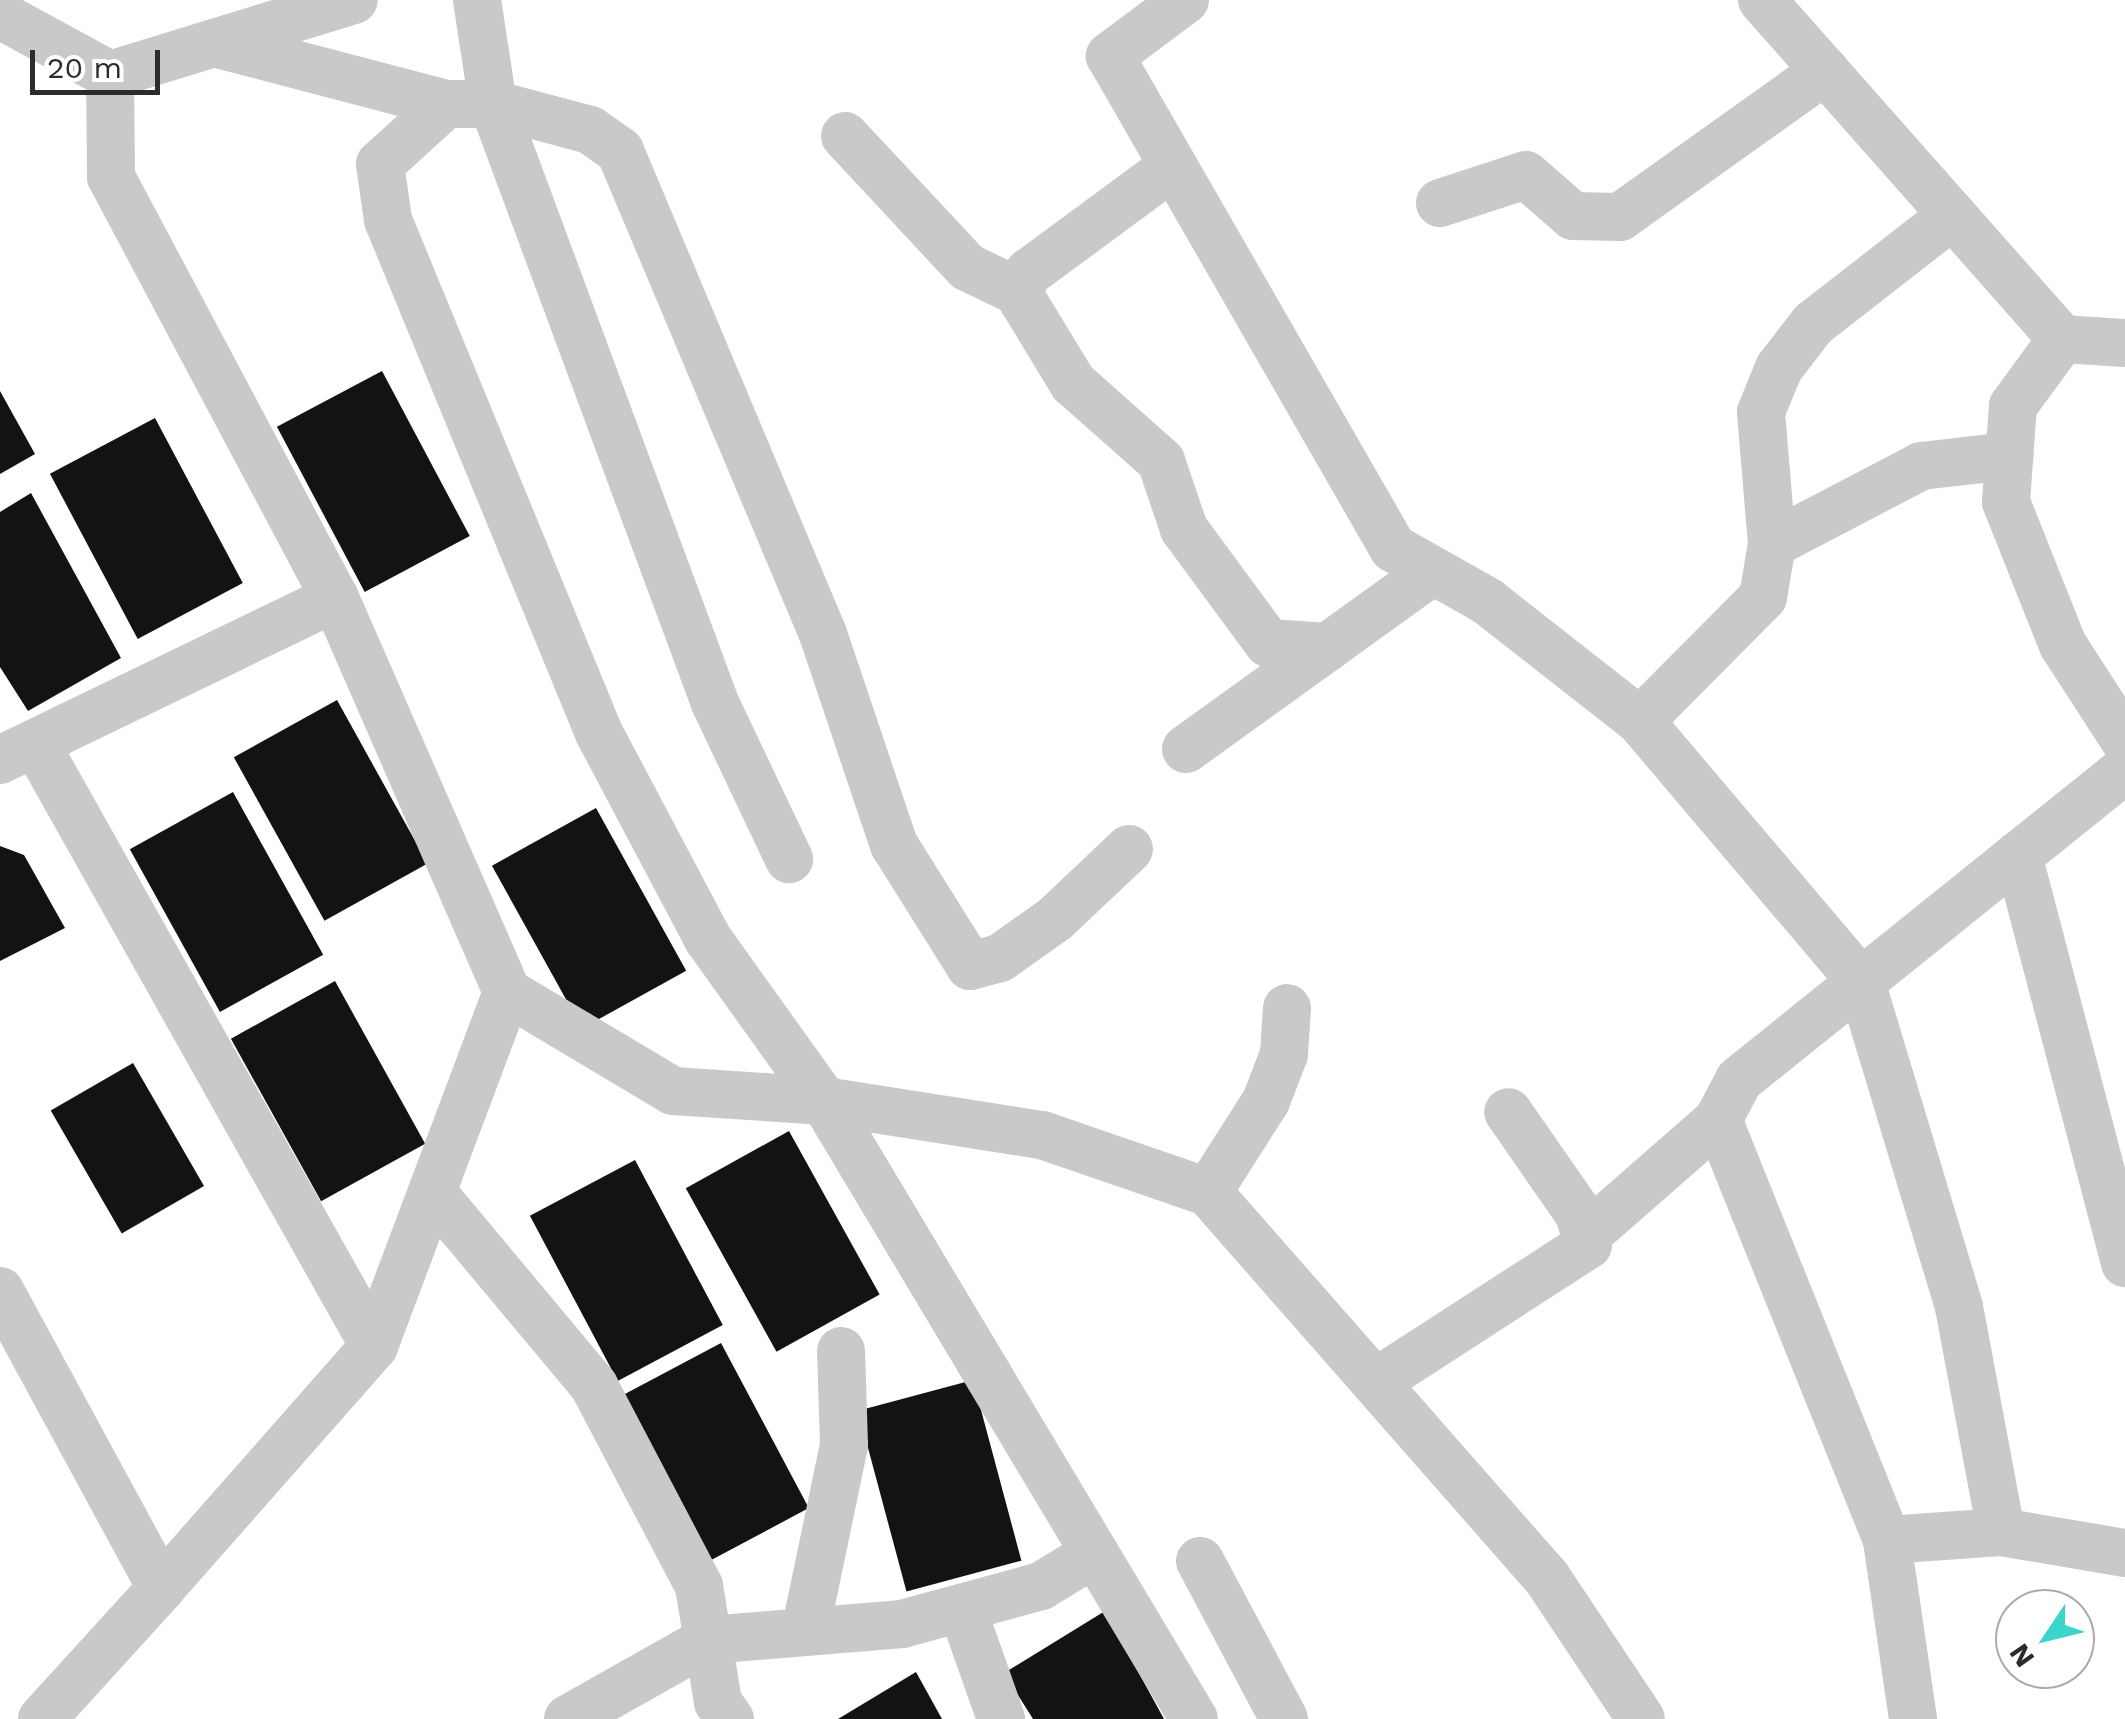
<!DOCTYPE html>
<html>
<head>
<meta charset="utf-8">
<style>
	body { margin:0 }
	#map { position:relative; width:2125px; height:1719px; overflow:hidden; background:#fff; font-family:"Work Sans",sans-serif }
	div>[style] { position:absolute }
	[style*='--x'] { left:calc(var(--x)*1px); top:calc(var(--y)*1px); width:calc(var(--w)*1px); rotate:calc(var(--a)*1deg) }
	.building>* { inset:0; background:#131313; transform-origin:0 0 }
	.minor>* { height:48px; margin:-24px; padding:0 24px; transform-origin:24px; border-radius:24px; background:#c9c9c9 }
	span { translate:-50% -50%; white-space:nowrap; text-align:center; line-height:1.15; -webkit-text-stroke:10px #fff; paint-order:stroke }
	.north { position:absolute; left:1995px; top:1589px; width:100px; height:100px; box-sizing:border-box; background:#fff; border:2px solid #ababab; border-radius:50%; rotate:235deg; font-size:28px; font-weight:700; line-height:40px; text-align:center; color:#2c2c2c }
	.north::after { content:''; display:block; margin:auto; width:35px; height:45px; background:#3bd5ca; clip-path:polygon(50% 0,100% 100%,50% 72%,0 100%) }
	.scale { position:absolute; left:30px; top:50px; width:130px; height:45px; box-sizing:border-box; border:5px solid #2c2c2c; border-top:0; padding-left:12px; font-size:30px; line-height:35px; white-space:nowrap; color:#2c2c2c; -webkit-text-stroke:8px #fff; paint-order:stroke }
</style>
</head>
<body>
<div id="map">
	<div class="building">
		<i style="left:382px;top:371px;width:187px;height:119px;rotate:62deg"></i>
		<i style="clip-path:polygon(0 391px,35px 454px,0 474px)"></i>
		<i style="left:155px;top:418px;width:187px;height:119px;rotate:62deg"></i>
		<i style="clip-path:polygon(31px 493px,121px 658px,28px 711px,0 667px,0 512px)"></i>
		<i style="left:337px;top:700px;width:187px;height:118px;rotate:61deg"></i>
		<i style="left:233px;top:792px;width:186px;height:118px;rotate:61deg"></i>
		<i style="left:596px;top:808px;width:186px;height:119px;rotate:61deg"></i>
		<i style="clip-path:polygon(0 846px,24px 855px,65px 928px,0 961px)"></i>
		<i style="left:335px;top:981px;width:186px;height:119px;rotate:61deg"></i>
		<i style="left:133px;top:1063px;width:142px;height:95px;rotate:60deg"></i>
		<i style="left:789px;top:1131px;width:187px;height:118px;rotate:61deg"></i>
		<i style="left:635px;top:1160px;width:187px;height:119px;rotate:62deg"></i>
		<i style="left:721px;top:1343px;width:187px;height:119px;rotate:62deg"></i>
		<i style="left:973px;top:1380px;width:187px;height:119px;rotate:75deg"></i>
		<i style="clip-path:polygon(1105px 1611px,1164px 1719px,1033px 1719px,1004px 1673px)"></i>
		<i style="clip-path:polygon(916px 1672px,942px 1719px,838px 1719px)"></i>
	</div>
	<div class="minor">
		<i style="--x:477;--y:0;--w:105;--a:81.3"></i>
		<i style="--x:493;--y:104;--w:639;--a:69.66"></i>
		<i style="--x:715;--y:703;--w:173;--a:64.6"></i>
		<i style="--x:1185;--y:0;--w:94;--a:143.3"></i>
		<i style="--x:1110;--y:56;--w:568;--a:60.09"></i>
		<i style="--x:1393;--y:548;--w:108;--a:29.4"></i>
		<i style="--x:1487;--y:601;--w:194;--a:38.1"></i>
		<i style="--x:1640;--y:721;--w:342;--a:49.7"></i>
		<i style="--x:1861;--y:982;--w:339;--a:73.2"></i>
		<i style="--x:1959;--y:1307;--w:229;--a:79.4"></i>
		<i style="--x:1762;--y:0;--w:453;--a:48.5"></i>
		<i style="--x:2062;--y:339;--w:63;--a:3.6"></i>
		<i style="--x:0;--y:15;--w:125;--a:28.6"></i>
		<i style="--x:110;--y:75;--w:102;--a:89.4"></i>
		<i style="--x:111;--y:177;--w:477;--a:62"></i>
		<i style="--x:335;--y:598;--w:430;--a:66.4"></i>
		<i style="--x:507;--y:992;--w:193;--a:30.8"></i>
		<i style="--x:673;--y:1091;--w:151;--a:3.8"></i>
		<i style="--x:824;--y:1101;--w:720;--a:59.09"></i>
		<i style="--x:214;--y:43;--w:240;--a:14.7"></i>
		<i style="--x:110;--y:75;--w:255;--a:-17.1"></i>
		<i style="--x:845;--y:136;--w:179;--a:47"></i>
		<i style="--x:967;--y:267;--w:55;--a:25.6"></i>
		<i style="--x:1173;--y:166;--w:179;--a:143.6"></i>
		<i style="--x:1029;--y:272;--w:22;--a:122"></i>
		<i style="--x:1017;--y:291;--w:108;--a:58.7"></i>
		<i style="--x:1073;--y:383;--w:118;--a:41.6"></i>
		<i style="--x:1161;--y:461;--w:72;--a:71.3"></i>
		<i style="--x:1184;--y:529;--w:142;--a:53.6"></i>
		<i style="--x:1268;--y:643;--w:60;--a:3.8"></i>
		<i style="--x:1440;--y:203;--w:90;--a:-18"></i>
		<i style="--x:1526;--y:175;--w:62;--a:41.1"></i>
		<i style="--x:1573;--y:216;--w:47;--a:1.2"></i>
		<i style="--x:1620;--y:217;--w:252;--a:-35.5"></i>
		<i style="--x:2062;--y:339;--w:83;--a:126.2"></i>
		<i style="--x:2013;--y:406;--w:96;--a:94.2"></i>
		<i style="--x:2006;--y:502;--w:154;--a:68.3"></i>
		<i style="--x:2063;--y:645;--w:114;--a:57.1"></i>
		<i style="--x:1772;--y:544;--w:168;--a:-27.6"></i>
		<i style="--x:1921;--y:466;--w:89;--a:-6.5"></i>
		<i style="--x:1640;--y:721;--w:175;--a:-45.2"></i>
		<i style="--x:1763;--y:597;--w:54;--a:-80.4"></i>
		<i style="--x:1772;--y:544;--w:132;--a:-94.8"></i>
		<i style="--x:1761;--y:412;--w:48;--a:-67.8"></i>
		<i style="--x:1779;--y:368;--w:56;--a:-52.3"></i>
		<i style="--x:1813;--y:324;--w:177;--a:-37.9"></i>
		<i style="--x:37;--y:746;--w:688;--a:60.68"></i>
		<i style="--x:1186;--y:749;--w:304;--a:-35.8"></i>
		<i style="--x:0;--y:760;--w:372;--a:-25.8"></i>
		<i style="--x:1129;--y:849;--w:102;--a:136.6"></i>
		<i style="--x:1055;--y:919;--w:67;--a:144.7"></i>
		<i style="--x:1000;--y:958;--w:31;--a:165"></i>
		<i style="--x:970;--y:966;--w:143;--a:-122.1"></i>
		<i style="--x:894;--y:845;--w:223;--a:-108.6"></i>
		<i style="--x:823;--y:634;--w:524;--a:-112.8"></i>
		<i style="--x:620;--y:151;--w:37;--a:-145"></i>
		<i style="--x:590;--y:130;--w:100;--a:-165"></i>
		<i style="--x:493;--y:104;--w:47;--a:180"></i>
		<i style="--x:446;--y:104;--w:89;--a:137.7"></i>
		<i style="--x:380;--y:164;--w:57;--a:81.9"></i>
		<i style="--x:388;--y:220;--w:555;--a:67.64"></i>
		<i style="--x:599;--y:733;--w:233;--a:62.1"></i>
		<i style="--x:708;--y:939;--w:199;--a:54.4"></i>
		<i style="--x:824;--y:1101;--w:221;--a:8.9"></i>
		<i style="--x:1042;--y:1135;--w:176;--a:19"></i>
		<i style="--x:1208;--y:1192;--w:514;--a:48.71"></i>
		<i style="--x:1547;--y:1578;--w:169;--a:56.3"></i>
		<i style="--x:2018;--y:855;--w:422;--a:75.3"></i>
		<i style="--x:432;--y:1192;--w:253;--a:50.1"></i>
		<i style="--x:594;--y:1386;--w:226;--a:62.3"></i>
		<i style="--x:699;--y:1586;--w:118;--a:80.7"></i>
		<i style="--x:718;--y:1702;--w:21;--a:55"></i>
		<i style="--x:1208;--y:1192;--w:108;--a:-57.5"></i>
		<i style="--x:1266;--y:1101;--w:50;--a:-69"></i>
		<i style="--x:1284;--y:1054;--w:46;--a:-86.3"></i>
		<i style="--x:1588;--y:1234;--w:173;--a:-41.2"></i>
		<i style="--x:0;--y:1291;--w:338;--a:61.5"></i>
		<i style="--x:161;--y:1588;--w:322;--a:-48.6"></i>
		<i style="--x:374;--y:1346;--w:378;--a:-69.4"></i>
		<i style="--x:1376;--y:1382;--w:252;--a:-32.9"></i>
		<i style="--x:1588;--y:1245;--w:32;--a:-106"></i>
		<i style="--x:1579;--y:1214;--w:124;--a:-124.8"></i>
		<i style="--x:1887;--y:1540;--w:114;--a:-4"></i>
		<i style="--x:2001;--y:1532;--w:126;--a:9.6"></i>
		<i style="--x:1200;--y:1561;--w:179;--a:62"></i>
		<i style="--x:962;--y:1608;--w:118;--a:70.6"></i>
		<i style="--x:805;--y:1632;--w:191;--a:-78.2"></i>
		<i style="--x:844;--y:1445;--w:94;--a:-91.8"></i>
		<i style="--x:42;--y:1719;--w:177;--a:-47.7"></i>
		<i style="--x:568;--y:1719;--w:161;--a:-29.4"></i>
		<i style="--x:708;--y:1640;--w:195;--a:-4.7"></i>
		<i style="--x:902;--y:1624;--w:144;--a:-15.3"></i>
		<i style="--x:1041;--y:1586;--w:63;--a:-31.4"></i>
		<i style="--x:1913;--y:1719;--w:181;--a:-98.3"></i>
		<i style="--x:1887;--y:1540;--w:453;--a:-111.9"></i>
		<i style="--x:1718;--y:1120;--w:45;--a:-62.3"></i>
		<i style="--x:1739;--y:1080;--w:495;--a:-38.8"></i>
	</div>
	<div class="north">N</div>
	<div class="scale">20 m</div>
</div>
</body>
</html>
